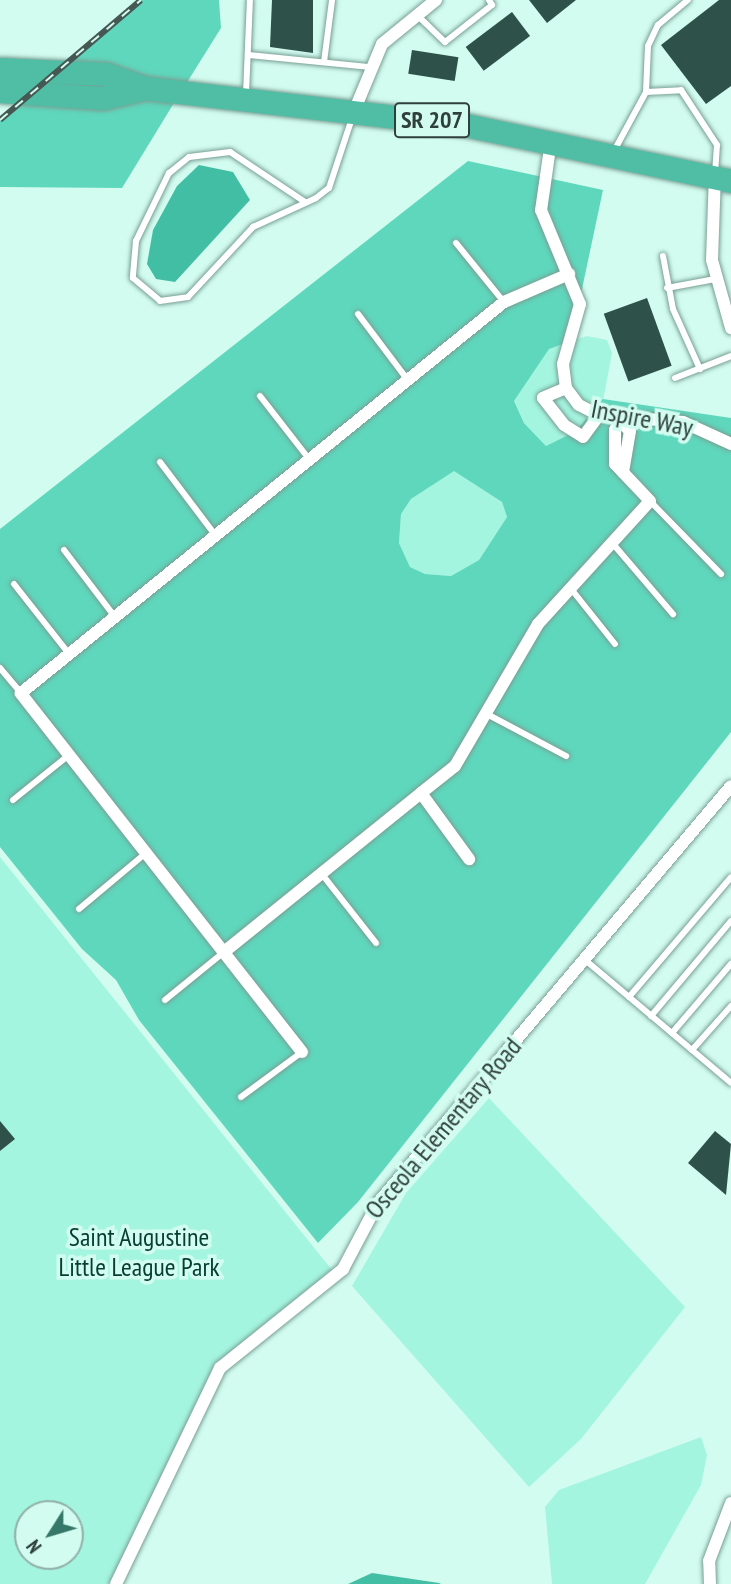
<!DOCTYPE html>
<html>
<head>
<meta charset="utf-8">
<style>
	body { margin:0 }
	#map { position:relative; width:731px; height:1584px; overflow:hidden; background:#d3fcf0; font-family:"PT Sans Narrow",sans-serif }
	div>[style] { position:absolute }
	[style*='--x'] { left:calc(var(--x)*1px); top:calc(var(--y)*1px); width:calc(var(--w)*1px); rotate:calc(var(--a)*1deg) }
	.green>* { inset:0; background:#a4f5e0 }
	.forest>* { inset:0; background:#5fd7bc }
	.water>* { inset:0; background:#42bea4 }
	.building>* { inset:0; background:#2e5249; transform-origin:0 0 }
	.roads { filter:drop-shadow(0 0 2px #799f94) drop-shadow(0 0 2px #799f94) }
	.lane>* { height:6px; margin:-3px; padding:0 3px; transform-origin:3px; border-radius:3px; background:#fff }
	.street>* { height:12px; margin:-6px; padding:0 6px; transform-origin:6px; border-radius:6px; background:#fff }
	.highway>* { height:23px; margin:-11.5px; padding:0 11.5px; transform-origin:11.5px; border-radius:11.5px; background:#50bea5 }
	.rail>* { height:6px; margin-top:-3px; transform-origin:0; background:repeating-linear-gradient(90deg,#d3fcf0 0 10px,#455853 0 20px); box-sizing:border-box; border-block:2px solid #455853 }
	span { translate:-50% -50%; white-space:nowrap; text-align:center; line-height:1.15; -webkit-text-stroke:7px #d3fcf0; paint-order:stroke }
	.shield-label span { padding:2px 5px; background:#d3fcf0; border:2px solid; border-radius:5px; -webkit-text-stroke-width:0 }
	.shield-label { font-size:24px; color:#2f3f3b; font-weight:700 }
	.street-label { font-size:26px; color:#2f3f3b }
	.park-label { font-size:26px; color:#063e34 }
	.north { position:absolute; left:14px; top:1500px; width:70px; height:70px; box-sizing:border-box; background:#d3fcf0; border:2px solid #91b0a8; border-radius:50%; rotate:233deg; font-size:19px; font-weight:700; line-height:28px; text-align:center; color:#2f3f3b }
	.north::after { content:''; display:block; margin:auto; width:24px; height:32px; background:#357768; clip-path:polygon(50% 0,100% 100%,50% 72%,0 100%) }
</style>
</head>
<body>
<div id="map">
	<div class="green">
		<i style="clip-path:polygon(587px 336px,607px 340px,612px 353px,603px 401px,576px 431px,546px 446px,524px 423px,514px 401px,549px 348px)"></i>
		<i style="clip-path:polygon(454px 470px,502px 502px,507px 517px,479px 560px,451px 576px,425px 574px,410px 567px,399px 543px,401px 513px,411px 499px)"></i>
		<i style="clip-path:polygon(evenodd,0 857px,336px 1275px,220px 1368px,116px 1584px,0 1584px,0 857px,28px 1514px,70px 1514px,70px 1556px,28px 1556px,28px 1514px)"></i>
		<i style="clip-path:polygon(489px 1098px,685px 1307px,581px 1439px,529px 1487px,352px 1286px,406px 1193px)"></i>
		<i style="clip-path:polygon(701px 1437px,707px 1455px,701px 1485px,645px 1584px,552px 1584px,545px 1507px,559px 1490px)"></i>
	</div>
	<div class="forest">
		<i style="clip-path:polygon(141px 0,219px 0,221px 28px,186px 84px,64px 66px)"></i>
		<i style="clip-path:polygon(144px 95px,177px 98px,122px 188px,0 187px,0 120px,24px 100px)"></i>
		<i style="clip-path:polygon(evenodd,468px 161px,603px 190px,571px 341px,549px 349px,514px 401px,524px 423px,546px 446px,576px 431px,603px 399px,731px 418px,731px 732px,358px 1202px,318px 1243px,139px 1020px,116px 980px,82px 949px,0 847px,0 529px,468px 161px,454px 471px,502px 502px,507px 517px,479px 560px,451px 576px,425px 574px,410px 567px,399px 543px,401px 514px,411px 499px,454px 471px)"></i>
	</div>
	<div class="water">
		<i style="clip-path:polygon(199px 165px,233px 172px,250px 200px,175px 282px,156px 279px,147px 264px,153px 230px,177px 186px)"></i>
		<i style="clip-path:polygon(372px 1573px,439px 1583px,441px 1584px,348px 1584px)"></i>
	</div>
	<div class="building">
		<i style="clip-path:polygon(272px 0,313px 0,313px 53px,270px 47px)"></i>
		<i style="clip-path:polygon(529px 0,576px 0,547px 23px)"></i>
		<i style="clip-path:polygon(719px 0,731px 0,731px 86px,706px 104px,661px 45px)"></i>
		<i style="left:512px;top:12px;width:30px;height:58px;rotate:53deg"></i>
		<i style="left:412px;top:50px;width:47px;height:24px;rotate:9deg"></i>
		<i style="left:647px;top:298px;width:72px;height:46px;rotate:70deg"></i>
		<i style="clip-path:polygon(0 1121px,15px 1139px,0 1151px)"></i>
		<i style="clip-path:polygon(715px 1131px,731px 1144px,726px 1195px,688px 1163px)"></i>
	</div>
	<div class="roads">
		<div class="lane">
			<i style="--x:417;--y:15;--w:39;--a:44"></i>
			<i style="--x:445;--y:42;--w:60;--a:-38.2"></i>
			<i style="--x:492;--y:5;--w:6;--a:-121"></i>
			<i style="--x:249;--y:55;--w:122;--a:5.7"></i>
			<i style="--x:324;--y:62;--w:63;--a:-82.6"></i>
			<i style="--x:646;--y:92;--w:35;--a:-3"></i>
			<i style="--x:681;--y:90;--w:66;--a:56.8"></i>
			<i style="--x:717;--y:145;--w:27;--a:94"></i>
			<i style="--x:246;--y:94;--w:94;--a:-87.6"></i>
			<i style="--x:614;--y:151;--w:67;--a:-61.5"></i>
			<i style="--x:646;--y:92;--w:46;--a:-87.5"></i>
			<i style="--x:648;--y:46;--w:23;--a:-65"></i>
			<i style="--x:658;--y:25;--w:39;--a:-40"></i>
			<i style="--x:305;--y:202;--w:90;--a:-146.3"></i>
			<i style="--x:230;--y:152;--w:41;--a:173"></i>
			<i style="--x:189;--y:157;--w:26;--a:141"></i>
			<i style="--x:169;--y:173;--w:76;--a:115.9"></i>
			<i style="--x:136;--y:241;--w:37;--a:95"></i>
			<i style="--x:133;--y:278;--w:35;--a:40"></i>
			<i style="--x:160;--y:301;--w:28;--a:-8"></i>
			<i style="--x:188;--y:297;--w:96;--a:-47.1"></i>
			<i style="--x:253;--y:227;--w:69;--a:-24.7"></i>
			<i style="--x:316;--y:198;--w:16;--a:-38"></i>
			<i style="--x:329;--y:188;--w:74;--a:-71.8"></i>
			<i style="--x:456;--y:243;--w:76;--a:50.9"></i>
			<i style="--x:663;--y:256;--w:54;--a:79.3"></i>
			<i style="--x:673;--y:309;--w:66;--a:65.8"></i>
			<i style="--x:667;--y:288;--w:49;--a:-10.6"></i>
			<i style="--x:358;--y:314;--w:81;--a:53"></i>
			<i style="--x:675;--y:378;--w:60;--a:-21.4"></i>
			<i style="--x:260;--y:396;--w:80;--a:52.1"></i>
			<i style="--x:160;--y:462;--w:93;--a:52.9"></i>
			<i style="--x:650;--y:501;--w:102;--a:45.8"></i>
			<i style="--x:614;--y:545;--w:91;--a:49.5"></i>
			<i style="--x:64;--y:550;--w:84;--a:52.7"></i>
			<i style="--x:14;--y:584;--w:89;--a:51.8"></i>
			<i style="--x:572;--y:590;--w:69;--a:51.5"></i>
			<i style="--x:0;--y:668;--w:33;--a:50"></i>
			<i style="--x:485;--y:713;--w:92;--a:28"></i>
			<i style="--x:13;--y:800;--w:72;--a:-38.8"></i>
			<i style="--x:321;--y:873;--w:89;--a:51.8"></i>
			<i style="--x:79;--y:909;--w:87;--a:-39.9"></i>
			<i style="--x:584;--y:959;--w:192;--a:40.1"></i>
			<i style="--x:629;--y:997;--w:157;--a:-49.6"></i>
			<i style="--x:165;--y:1000;--w:76;--a:-39.1"></i>
			<i style="--x:651;--y:1016;--w:124;--a:-49.9"></i>
			<i style="--x:672;--y:1033;--w:91;--a:-49.5"></i>
			<i style="--x:692;--y:1050;--w:59;--a:-48.4"></i>
			<i style="--x:241;--y:1097;--w:76;--a:-36.4"></i>
		</div>
		<div class="street">
			<i style="--x:355;--y:109;--w:70;--a:-67.4"></i>
			<i style="--x:382;--y:44;--w:70;--a:-39.2"></i>
			<i style="--x:551;--y:141;--w:70;--a:98.2"></i>
			<i style="--x:541;--y:210;--w:102;--a:67.5"></i>
			<i style="--x:580;--y:304;--w:62;--a:105.8"></i>
			<i style="--x:563;--y:364;--w:24;--a:83"></i>
			<i style="--x:566;--y:388;--w:21;--a:53"></i>
			<i style="--x:579;--y:405;--w:22;--a:27"></i>
			<i style="--x:599;--y:415;--w:84;--a:4.8"></i>
			<i style="--x:683;--y:422;--w:53;--a:24.6"></i>
			<i style="--x:715;--y:174;--w:86;--a:92"></i>
			<i style="--x:712;--y:260;--w:71;--a:74.4"></i>
			<i style="--x:566;--y:388;--w:25;--a:157"></i>
			<i style="--x:543;--y:398;--w:34;--a:52"></i>
			<i style="--x:564;--y:425;--w:22;--a:32"></i>
			<i style="--x:583;--y:437;--w:27;--a:-54"></i>
			<i style="--x:622;--y:423;--w:11;--a:45"></i>
			<i style="--x:630;--y:431;--w:42;--a:99.7"></i>
			<i style="--x:421;--y:793;--w:43;--a:-38.5"></i>
			<i style="--x:455;--y:766;--w:164;--a:-59.7"></i>
			<i style="--x:538;--y:624;--w:166;--a:-47.7"></i>
			<i style="--x:650;--y:501;--w:51;--a:-133.4"></i>
			<i style="--x:615;--y:464;--w:34;--a:-90"></i>
			<i style="--x:615;--y:430;--w:14;--a:-60"></i>
			<i style="--x:224;--y:952;--w:253;--a:-38.9"></i>
			<i style="--x:421;--y:793;--w:82;--a:54"></i>
			<i style="--x:302;--y:1052;--w:456;--a:-128.1"></i>
			<i style="--x:21;--y:693;--w:621;--a:-38.99"></i>
			<i style="--x:504;--y:302;--w:71;--a:-23.3"></i>
			<i style="--x:116;--y:1584;--w:240;--a:-64.3"></i>
			<i style="--x:220;--y:1368;--w:158;--a:-38.8"></i>
			<i style="--x:343;--y:1269;--w:75;--a:-62.1"></i>
			<i style="--x:378;--y:1203;--w:546;--a:-49.75"></i>
			<i style="--x:710;--y:1584;--w:23;--a:-92"></i>
			<i style="--x:709;--y:1561;--w:62;--a:-69.2"></i>
		</div>
		<div class="highway">
			<i style="--x:0;--y:69;--w:106;--a:2.7"></i>
			<i style="--x:106;--y:74;--w:41;--a:19.7"></i>
			<i style="--x:145;--y:88;--w:323;--a:6.6"></i>
			<i style="--x:466;--y:125;--w:271;--a:11.9"></i>
			<i style="--x:0;--y:91;--w:103;--a:3.9"></i>
			<i style="--x:103;--y:98;--w:43;--a:-13.4"></i>
		</div>
	</div>
	<div class="rail">
		<i style="--x:0;--y:120;--w:185;--a:-40.4"></i>
	</div>
	<div class="shield-label">
		<span style="left:432px;top:120px">SR 207</span>
	</div>
	<div class="street-label">
		<span style="left:642px;top:418px;rotate:11deg">Inspire Way</span>
		<span style="left:443px;top:1128px;rotate:-50deg">Osceola Elementary Road</span>
	</div>
	<div class="park-label">
		<span style="left:139px;top:1252px">Saint Augustine<br>Little League Park</span>
	</div>
	<div class="north">N</div>
</div>
</body>
</html>
